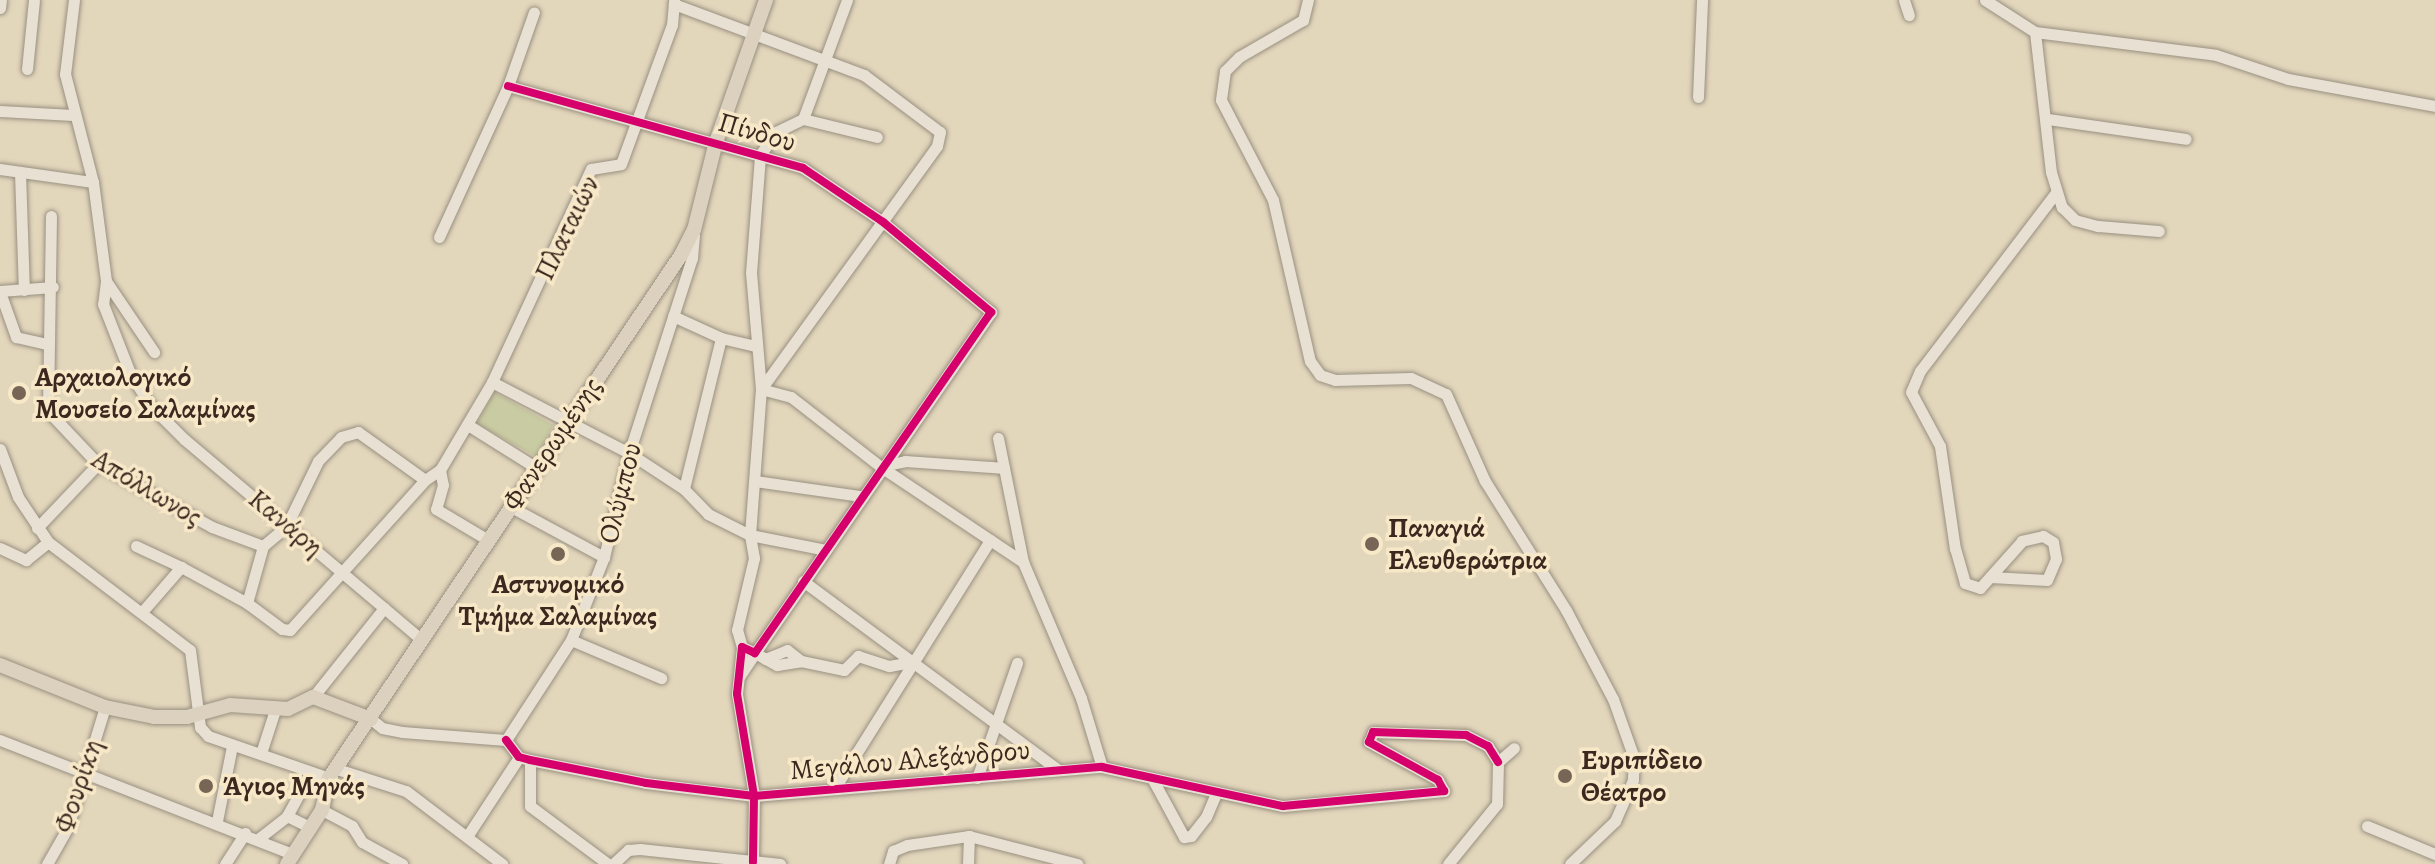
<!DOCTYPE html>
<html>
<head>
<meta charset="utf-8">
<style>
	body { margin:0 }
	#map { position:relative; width:2435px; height:864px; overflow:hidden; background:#e2d6bb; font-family:Alegreya,serif }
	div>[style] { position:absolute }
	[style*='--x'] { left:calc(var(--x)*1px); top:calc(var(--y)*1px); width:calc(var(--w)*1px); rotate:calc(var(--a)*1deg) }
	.green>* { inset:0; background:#c9cba2; transform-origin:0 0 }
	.roads { filter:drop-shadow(0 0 2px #999080) drop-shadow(0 0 2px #999080) }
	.minor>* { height:11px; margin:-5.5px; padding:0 5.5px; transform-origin:5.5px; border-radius:5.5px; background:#e7e0d3 }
	.major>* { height:14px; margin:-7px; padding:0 7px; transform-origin:7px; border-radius:7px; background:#dbd1be }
	.cycleway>* { height:8px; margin:-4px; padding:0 4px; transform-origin:4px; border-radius:4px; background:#d6006c }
	.dots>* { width:22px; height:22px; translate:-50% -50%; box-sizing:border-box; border:4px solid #f7e8c8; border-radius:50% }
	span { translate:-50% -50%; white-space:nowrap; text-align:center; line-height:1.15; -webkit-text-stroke:7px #f7e8c8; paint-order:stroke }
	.street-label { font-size:28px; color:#3d281f }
	.poi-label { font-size:28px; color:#3d281f; font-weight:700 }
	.left { translate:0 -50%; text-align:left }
</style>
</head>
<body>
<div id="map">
	<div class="green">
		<i style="left:494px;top:392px;width:68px;height:36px;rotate:29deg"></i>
	</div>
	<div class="roads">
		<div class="minor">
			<i style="--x:74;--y:0;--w:75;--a:96.9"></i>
			<i style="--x:65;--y:74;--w:112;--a:75.5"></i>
			<i style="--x:93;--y:182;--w:100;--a:82.5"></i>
			<i style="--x:106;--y:281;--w:23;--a:97"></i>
			<i style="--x:103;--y:304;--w:74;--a:68.6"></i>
			<i style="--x:130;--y:373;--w:38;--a:58"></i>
			<i style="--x:150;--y:405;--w:48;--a:45"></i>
			<i style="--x:184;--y:439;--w:312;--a:40.2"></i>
			<i style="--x:1308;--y:0;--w:21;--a:104"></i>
			<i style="--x:1303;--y:20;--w:74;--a:150"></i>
			<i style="--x:1239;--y:57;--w:20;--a:135"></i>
			<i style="--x:1225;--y:71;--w:29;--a:98"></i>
			<i style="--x:1221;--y:100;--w:113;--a:62.5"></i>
			<i style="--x:1273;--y:200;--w:165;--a:77.1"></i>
			<i style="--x:1310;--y:361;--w:17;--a:54"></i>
			<i style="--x:1320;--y:375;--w:16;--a:18"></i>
			<i style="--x:1335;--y:380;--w:76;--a:-1.5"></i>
			<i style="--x:1411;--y:378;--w:38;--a:25"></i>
			<i style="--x:1446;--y:394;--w:95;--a:65.9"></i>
			<i style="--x:1485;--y:481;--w:152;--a:57.9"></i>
			<i style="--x:1566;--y:610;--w:101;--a:62.2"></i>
			<i style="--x:1613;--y:699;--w:63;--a:70.4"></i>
			<i style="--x:1634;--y:758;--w:22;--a:93"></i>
			<i style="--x:1633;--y:780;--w:45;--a:113.7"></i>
			<i style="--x:1615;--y:821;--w:62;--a:136.3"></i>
			<i style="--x:1904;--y:0;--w:16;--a:72"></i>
			<i style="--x:1985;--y:0;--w:59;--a:32.6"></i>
			<i style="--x:2035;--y:32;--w:182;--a:7.2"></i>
			<i style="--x:2216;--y:55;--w:76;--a:18.4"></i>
			<i style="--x:2288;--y:79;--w:149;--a:10.4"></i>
			<i style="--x:674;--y:4;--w:203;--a:20.5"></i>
			<i style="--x:864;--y:75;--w:95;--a:36.9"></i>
			<i style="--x:940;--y:132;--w:14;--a:102"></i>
			<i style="--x:937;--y:146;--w:300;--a:125.9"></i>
			<i style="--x:761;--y:389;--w:31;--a:15"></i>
			<i style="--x:791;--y:397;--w:114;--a:37.9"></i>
			<i style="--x:881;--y:467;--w:171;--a:33.8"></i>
			<i style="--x:1023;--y:562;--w:148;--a:66.9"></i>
			<i style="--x:1081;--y:698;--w:72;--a:73.1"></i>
			<i style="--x:0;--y:8;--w:8;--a:-83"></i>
			<i style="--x:2035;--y:32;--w:141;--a:83.5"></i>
			<i style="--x:2051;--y:172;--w:37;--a:73"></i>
			<i style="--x:2062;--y:207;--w:18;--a:45"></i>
			<i style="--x:2075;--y:220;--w:24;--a:15"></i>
			<i style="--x:2098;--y:226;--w:61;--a:4.7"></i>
			<i style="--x:27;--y:69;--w:69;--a:-84.2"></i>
			<i style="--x:508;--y:86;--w:306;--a:15.5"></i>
			<i style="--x:803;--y:168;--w:97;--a:34"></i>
			<i style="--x:883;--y:222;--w:141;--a:39.8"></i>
			<i style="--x:991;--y:312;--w:415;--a:124.7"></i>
			<i style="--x:755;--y:653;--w:14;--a:-155"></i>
			<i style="--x:742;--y:647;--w:47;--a:96.1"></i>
			<i style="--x:737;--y:694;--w:103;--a:80.5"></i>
			<i style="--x:754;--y:796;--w:66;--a:90.9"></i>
			<i style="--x:1698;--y:97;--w:97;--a:-87.6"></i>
			<i style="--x:0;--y:111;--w:73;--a:3.1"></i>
			<i style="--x:803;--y:119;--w:127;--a:-69.7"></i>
			<i style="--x:2048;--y:119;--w:139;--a:8.2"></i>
			<i style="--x:0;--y:169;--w:94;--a:8"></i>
			<i style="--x:20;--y:172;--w:118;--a:88.1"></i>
			<i style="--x:51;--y:216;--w:195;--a:90.9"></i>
			<i style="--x:48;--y:411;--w:73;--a:46.7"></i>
			<i style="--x:98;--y:464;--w:130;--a:28.9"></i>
			<i style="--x:212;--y:527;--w:54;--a:20.4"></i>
			<i style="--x:439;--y:237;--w:166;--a:-65.4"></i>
			<i style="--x:508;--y:86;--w:78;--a:-70.6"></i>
			<i style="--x:106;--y:281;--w:86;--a:55.9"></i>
			<i style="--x:0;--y:291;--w:53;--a:-4.3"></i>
			<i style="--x:0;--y:292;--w:48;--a:70.4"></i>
			<i style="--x:16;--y:337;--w:31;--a:13"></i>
			<i style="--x:673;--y:316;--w:53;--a:24.6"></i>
			<i style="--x:721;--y:338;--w:155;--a:103.8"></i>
			<i style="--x:721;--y:338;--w:37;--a:13"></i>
			<i style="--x:492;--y:382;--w:154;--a:27.4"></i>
			<i style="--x:629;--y:453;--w:66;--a:33.2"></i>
			<i style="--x:684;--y:489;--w:35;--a:46"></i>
			<i style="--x:708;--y:514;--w:47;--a:26.6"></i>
			<i style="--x:750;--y:535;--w:77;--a:11.2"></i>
			<i style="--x:468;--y:425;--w:79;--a:32.1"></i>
			<i style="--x:358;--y:432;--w:82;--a:35.6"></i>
			<i style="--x:425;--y:480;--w:202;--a:132"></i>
			<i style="--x:290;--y:630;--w:8;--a:-173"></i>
			<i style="--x:282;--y:629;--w:44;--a:-143.4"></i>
			<i style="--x:247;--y:603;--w:59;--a:-74.3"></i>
			<i style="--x:263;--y:546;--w:30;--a:-40"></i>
			<i style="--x:286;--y:527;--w:73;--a:-64.1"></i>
			<i style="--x:318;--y:461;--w:33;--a:-46"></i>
			<i style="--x:341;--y:437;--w:18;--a:-16"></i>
			<i style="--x:998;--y:438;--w:126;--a:78.6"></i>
			<i style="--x:0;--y:449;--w:51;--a:69.4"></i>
			<i style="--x:18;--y:497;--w:54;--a:56.3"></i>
			<i style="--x:48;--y:542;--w:178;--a:37.3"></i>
			<i style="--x:190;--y:650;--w:78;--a:82.6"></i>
			<i style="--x:200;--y:727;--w:12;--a:48"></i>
			<i style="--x:208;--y:736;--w:128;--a:19.1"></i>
			<i style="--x:882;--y:466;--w:24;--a:-12"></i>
			<i style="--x:905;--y:461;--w:99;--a:4"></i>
			<i style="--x:440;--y:470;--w:15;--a:79"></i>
			<i style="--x:443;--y:485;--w:25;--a:106"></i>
			<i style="--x:436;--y:509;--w:61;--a:30.8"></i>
			<i style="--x:425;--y:480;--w:18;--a:-34"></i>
			<i style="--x:440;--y:470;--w:102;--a:-59.4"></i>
			<i style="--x:492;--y:382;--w:235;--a:-65.1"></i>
			<i style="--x:591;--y:169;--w:30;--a:-9"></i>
			<i style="--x:621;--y:164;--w:148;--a:-69.9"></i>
			<i style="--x:672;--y:25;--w:25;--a:-85"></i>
			<i style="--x:755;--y:481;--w:107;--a:8.1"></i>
			<i style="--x:511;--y:507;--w:106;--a:28.3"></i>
			<i style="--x:37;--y:528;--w:88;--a:-46.4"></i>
			<i style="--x:136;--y:546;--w:50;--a:25"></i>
			<i style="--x:0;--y:548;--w:29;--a:25"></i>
			<i style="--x:26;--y:560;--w:28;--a:-39"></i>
			<i style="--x:1990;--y:577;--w:57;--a:3"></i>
			<i style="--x:2047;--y:580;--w:23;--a:-67"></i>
			<i style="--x:2056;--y:559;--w:17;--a:-100"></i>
			<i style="--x:2053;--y:542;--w:12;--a:-149"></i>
			<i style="--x:2043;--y:536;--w:22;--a:167"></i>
			<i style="--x:2022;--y:541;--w:63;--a:131.8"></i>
			<i style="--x:1980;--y:588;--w:16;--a:-162"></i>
			<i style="--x:1965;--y:583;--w:35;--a:-106"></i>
			<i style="--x:1955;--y:549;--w:104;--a:-98.3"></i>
			<i style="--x:1940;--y:446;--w:61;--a:-118.2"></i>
			<i style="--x:1911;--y:392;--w:23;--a:-67"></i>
			<i style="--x:1920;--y:371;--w:223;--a:-52.7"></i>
			<i style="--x:803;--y:581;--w:316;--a:36.5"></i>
			<i style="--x:142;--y:612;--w:60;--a:-49.1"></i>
			<i style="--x:181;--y:567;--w:75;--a:28.6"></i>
			<i style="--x:571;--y:640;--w:98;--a:22.9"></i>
			<i style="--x:742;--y:647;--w:18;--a:-106"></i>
			<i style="--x:737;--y:630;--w:74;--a:-76.7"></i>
			<i style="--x:754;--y:558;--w:23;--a:-100"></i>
			<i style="--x:750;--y:535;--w:146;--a:-85.7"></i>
			<i style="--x:761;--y:389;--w:116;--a:-94.9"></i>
			<i style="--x:751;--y:273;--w:118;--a:-85.6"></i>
			<i style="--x:760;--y:155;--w:28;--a:-55"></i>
			<i style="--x:776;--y:132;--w:30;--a:-26"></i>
			<i style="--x:803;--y:119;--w:76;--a:13.7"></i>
			<i style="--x:765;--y:659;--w:24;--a:-22"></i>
			<i style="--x:787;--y:650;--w:18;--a:38"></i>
			<i style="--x:739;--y:677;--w:29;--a:-56"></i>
			<i style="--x:755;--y:653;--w:25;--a:29"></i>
			<i style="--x:777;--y:665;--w:24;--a:-9"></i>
			<i style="--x:801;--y:661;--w:44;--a:11.8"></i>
			<i style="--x:844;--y:670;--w:20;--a:-45"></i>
			<i style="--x:858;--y:656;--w:33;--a:18"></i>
			<i style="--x:889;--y:666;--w:23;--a:-10"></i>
			<i style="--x:313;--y:697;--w:114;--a:-51.4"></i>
			<i style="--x:371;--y:719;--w:14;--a:39"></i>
			<i style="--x:382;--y:728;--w:20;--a:11"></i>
			<i style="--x:402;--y:732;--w:104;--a:4.4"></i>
			<i style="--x:0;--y:740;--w:314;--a:21.3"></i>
			<i style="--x:506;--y:740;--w:21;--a:53"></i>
			<i style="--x:519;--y:757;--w:11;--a:15"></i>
			<i style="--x:530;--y:760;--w:118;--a:11.2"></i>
			<i style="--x:646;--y:783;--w:109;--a:6.9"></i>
			<i style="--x:754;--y:796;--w:349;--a:-4.8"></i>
			<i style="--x:1102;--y:767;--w:185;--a:12.2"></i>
			<i style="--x:1283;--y:806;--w:162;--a:-5.3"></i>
			<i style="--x:1444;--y:791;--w:13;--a:-119"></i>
			<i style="--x:1438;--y:780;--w:79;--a:-151.2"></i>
			<i style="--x:1369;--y:742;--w:11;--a:-68"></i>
			<i style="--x:1373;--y:732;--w:93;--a:1.8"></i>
			<i style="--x:1466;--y:735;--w:25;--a:27"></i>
			<i style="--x:1488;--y:746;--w:19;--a:58"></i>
			<i style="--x:506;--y:740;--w:119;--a:-57"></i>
			<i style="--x:571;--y:640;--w:89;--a:-68.3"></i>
			<i style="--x:604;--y:557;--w:107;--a:-76.5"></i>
			<i style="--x:629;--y:453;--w:205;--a:-72.1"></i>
			<i style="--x:692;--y:258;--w:23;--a:-85"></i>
			<i style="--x:262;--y:750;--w:42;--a:-72"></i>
			<i style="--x:530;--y:760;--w:46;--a:90"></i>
			<i style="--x:530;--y:806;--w:97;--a:36.6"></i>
			<i style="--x:337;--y:769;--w:72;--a:17.7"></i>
			<i style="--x:406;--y:791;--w:121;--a:37.2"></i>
			<i style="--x:977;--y:778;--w:122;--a:-70.8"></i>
			<i style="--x:1153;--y:780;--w:65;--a:61.5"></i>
			<i style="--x:1184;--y:837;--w:7;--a:-8"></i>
			<i style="--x:1191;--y:836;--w:24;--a:-52"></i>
			<i style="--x:1206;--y:817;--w:25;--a:-67"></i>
			<i style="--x:834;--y:789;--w:294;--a:-57.9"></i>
			<i style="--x:322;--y:810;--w:34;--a:28"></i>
			<i style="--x:352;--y:826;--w:19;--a:58"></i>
			<i style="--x:362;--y:842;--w:46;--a:28.8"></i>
			<i style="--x:287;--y:816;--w:25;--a:26"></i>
			<i style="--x:217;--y:821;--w:76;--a:-78.7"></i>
			<i style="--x:2367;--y:826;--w:74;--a:22.4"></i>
			<i style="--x:468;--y:835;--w:93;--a:-56.8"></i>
			<i style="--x:258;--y:839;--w:37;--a:-38"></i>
			<i style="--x:287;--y:816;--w:50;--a:-61.4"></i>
			<i style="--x:47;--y:864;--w:43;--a:-60.4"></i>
			<i style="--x:68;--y:827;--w:126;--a:-72.9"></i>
			<i style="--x:225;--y:864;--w:37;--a:-57"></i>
			<i style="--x:613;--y:864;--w:21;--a:-43"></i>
			<i style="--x:628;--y:850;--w:12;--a:-5"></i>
			<i style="--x:640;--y:849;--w:141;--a:6.1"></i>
			<i style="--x:889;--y:864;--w:14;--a:-73"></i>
			<i style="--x:893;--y:851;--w:15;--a:-23"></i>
			<i style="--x:907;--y:845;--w:63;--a:-8.3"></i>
			<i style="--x:969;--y:836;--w:112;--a:14.5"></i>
			<i style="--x:968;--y:864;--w:28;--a:-88"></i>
			<i style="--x:1448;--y:864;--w:77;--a:-50.8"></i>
			<i style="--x:1497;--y:804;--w:42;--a:-88.6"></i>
			<i style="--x:1498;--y:762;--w:21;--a:-41"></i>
		</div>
		<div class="major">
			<i style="--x:0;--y:665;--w:113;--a:21.8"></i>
			<i style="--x:105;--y:707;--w:50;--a:11.5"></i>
			<i style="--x:154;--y:717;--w:33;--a:0"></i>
			<i style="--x:187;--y:717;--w:45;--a:-15.6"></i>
			<i style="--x:230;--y:705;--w:58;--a:3.9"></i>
			<i style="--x:288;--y:709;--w:28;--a:-26"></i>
			<i style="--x:313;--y:697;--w:62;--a:20.8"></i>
			<i style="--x:287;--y:864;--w:64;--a:-57.1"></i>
			<i style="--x:322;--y:810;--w:33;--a:-78"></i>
			<i style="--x:329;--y:778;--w:630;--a:-56.06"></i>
			<i style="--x:681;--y:255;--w:28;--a:-63"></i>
			<i style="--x:694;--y:230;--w:91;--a:-76"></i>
			<i style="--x:716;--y:142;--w:151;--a:-70.6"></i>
		</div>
	</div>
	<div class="cycleway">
		<i style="--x:508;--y:86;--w:306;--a:15.5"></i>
		<i style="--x:803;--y:168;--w:97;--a:34"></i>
		<i style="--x:883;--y:222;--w:141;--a:39.8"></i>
		<i style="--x:991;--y:312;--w:415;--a:124.7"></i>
		<i style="--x:755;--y:653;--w:14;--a:-155"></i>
		<i style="--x:742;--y:647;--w:47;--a:96.1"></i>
		<i style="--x:737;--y:694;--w:103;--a:80.5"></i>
		<i style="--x:754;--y:796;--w:66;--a:90.9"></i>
		<i style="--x:506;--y:740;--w:21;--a:53"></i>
		<i style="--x:519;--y:757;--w:11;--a:15"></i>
		<i style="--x:530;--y:760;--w:118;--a:11.2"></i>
		<i style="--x:646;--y:783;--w:109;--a:6.9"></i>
		<i style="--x:754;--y:796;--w:349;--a:-4.8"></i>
		<i style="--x:1102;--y:767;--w:185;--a:12.2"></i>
		<i style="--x:1283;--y:806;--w:162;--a:-5.3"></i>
		<i style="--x:1444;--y:791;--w:13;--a:-119"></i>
		<i style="--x:1438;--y:780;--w:79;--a:-151.2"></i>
		<i style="--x:1369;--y:742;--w:11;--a:-68"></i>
		<i style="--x:1373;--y:732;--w:93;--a:1.8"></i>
		<i style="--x:1466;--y:735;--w:25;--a:27"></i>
		<i style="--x:1488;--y:746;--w:19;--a:58"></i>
	</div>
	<div class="dots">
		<i style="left:19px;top:393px;background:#776556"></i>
		<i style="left:1372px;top:544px;background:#776556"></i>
		<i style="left:558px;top:554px;background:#776556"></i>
		<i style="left:1565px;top:776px;background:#776556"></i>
		<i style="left:206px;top:786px;background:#776556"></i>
	</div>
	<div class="street-label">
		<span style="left:757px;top:132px;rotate:16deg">Πίνδου</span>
		<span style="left:567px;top:228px;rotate:-64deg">Πλαταιών</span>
		<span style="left:552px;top:444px;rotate:-56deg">Φανερωμένης</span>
		<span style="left:147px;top:488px;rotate:31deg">Απόλλωνος</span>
		<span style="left:620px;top:493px;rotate:-76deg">Ολύμπου</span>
		<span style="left:286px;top:523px;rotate:40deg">Κανάρη</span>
		<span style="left:910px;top:760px;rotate:-5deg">Μεγάλου Αλεξάνδρου</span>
		<span style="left:78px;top:786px;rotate:-71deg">Φουρίκη</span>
	</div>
	<div class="poi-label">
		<span class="left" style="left:35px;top:393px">Αρχαιολογικό<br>Μουσείο Σαλαμίνας</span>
		<span class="left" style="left:1388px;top:544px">Παναγιά<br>Ελευθερώτρια</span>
		<span style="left:558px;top:600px">Αστυνομικό<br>Τμήμα Σαλαμίνας</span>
		<span class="left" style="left:1581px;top:776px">Ευριπίδειο<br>Θέατρο</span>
		<span class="left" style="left:222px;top:786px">Άγιος Μηνάς</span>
	</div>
</div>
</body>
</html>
